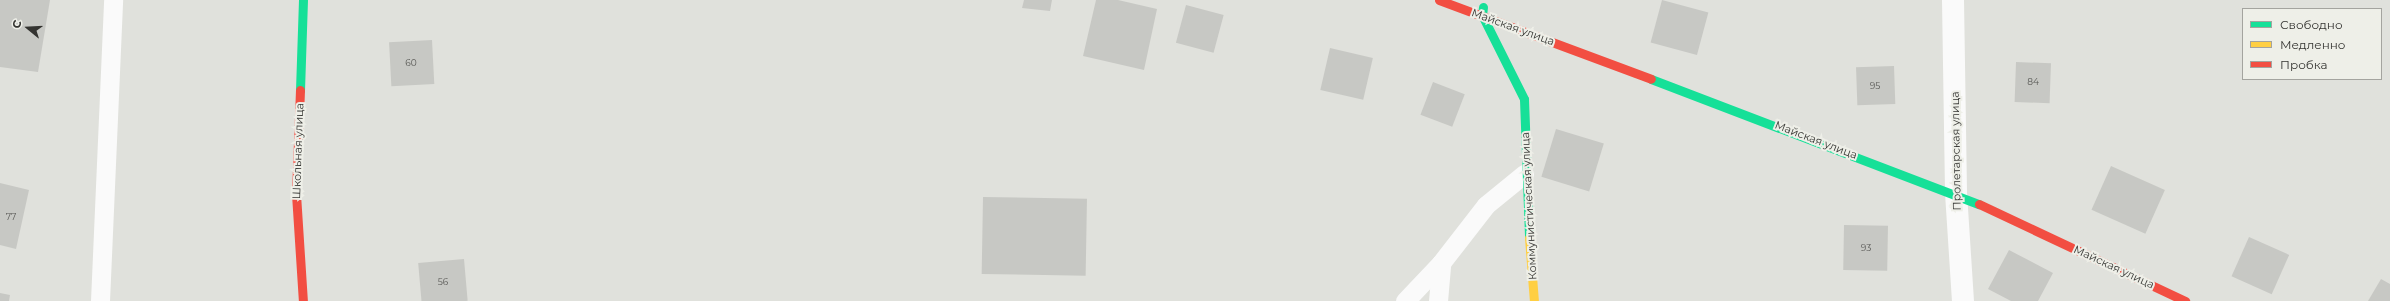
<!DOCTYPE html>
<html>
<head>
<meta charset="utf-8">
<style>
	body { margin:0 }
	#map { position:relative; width:2390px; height:301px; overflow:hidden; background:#e0e1dc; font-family:Montserrat,sans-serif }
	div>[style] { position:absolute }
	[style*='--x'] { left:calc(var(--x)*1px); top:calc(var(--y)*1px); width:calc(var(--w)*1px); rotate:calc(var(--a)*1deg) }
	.building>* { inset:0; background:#c7c8c4; transform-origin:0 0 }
	.lane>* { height:19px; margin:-9.5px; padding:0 9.5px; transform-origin:9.5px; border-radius:9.5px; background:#fafafa }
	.street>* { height:22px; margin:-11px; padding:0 11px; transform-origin:11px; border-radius:11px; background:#fafafa }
	.fast>* { height:9px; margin:-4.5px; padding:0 4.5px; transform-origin:4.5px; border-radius:4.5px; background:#16e098 }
	.slow>* { height:9px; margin:-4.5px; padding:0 4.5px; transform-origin:4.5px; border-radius:4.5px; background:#ffcf43 }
	.jam>* { height:9px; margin:-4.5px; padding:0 4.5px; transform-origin:4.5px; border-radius:4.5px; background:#f24e42 }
	span { translate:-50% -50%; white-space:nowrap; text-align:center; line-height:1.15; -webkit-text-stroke:4px #eeefe8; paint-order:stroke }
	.number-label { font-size:9px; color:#595956 }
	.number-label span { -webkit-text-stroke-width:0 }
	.street-label { font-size:11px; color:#343431 }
	.legend { position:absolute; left:2242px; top:8px; width:140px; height:72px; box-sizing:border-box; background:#eeefe8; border:1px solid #a4a49f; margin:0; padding:5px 7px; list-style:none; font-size:12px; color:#343431 }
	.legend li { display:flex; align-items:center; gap:8px; height:20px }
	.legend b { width:20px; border:1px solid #a4a49f }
	.north { position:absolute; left:8px; top:8px; width:40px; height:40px; -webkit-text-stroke:3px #eeefe8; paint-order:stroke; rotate:288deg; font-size:11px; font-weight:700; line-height:16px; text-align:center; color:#343431 }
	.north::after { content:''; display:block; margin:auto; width:14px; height:18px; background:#343431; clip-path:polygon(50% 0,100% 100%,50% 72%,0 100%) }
</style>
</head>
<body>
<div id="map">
	<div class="building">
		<i style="clip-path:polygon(0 0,50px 0,38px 72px,0 67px)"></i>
		<i style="clip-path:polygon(1024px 0,1052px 0,1050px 11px,1022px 8px)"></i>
		<i style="clip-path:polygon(1096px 0,1118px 0,1157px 9px,1144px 70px,1083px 56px)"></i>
		<i style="left:1662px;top:0;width:48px;height:44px;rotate:15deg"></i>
		<i style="left:1186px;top:5px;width:39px;height:39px;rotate:15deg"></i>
		<i style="left:432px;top:40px;width:44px;height:43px;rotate:87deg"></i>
		<i style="left:1330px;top:48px;width:44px;height:43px;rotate:13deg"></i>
		<i style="left:2016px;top:62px;width:35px;height:40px;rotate:2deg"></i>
		<i style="left:1894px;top:66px;width:38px;height:38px;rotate:88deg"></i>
		<i style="left:1433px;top:82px;width:34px;height:35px;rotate:21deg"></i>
		<i style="left:1556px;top:129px;width:50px;height:50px;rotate:17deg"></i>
		<i style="left:2111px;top:166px;width:59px;height:48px;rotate:24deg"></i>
		<i style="clip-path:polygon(0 183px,29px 190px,16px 249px,0 245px)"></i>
		<i style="left:983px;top:197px;width:104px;height:77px;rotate:1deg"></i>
		<i style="left:1844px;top:225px;width:44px;height:45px;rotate:1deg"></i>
		<i style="left:2249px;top:237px;width:44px;height:43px;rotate:24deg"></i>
		<i style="clip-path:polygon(2009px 250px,2053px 273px,2038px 301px,2011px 301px,1988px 289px)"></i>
		<i style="left:464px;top:259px;width:42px;height:46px;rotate:85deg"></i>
		<i style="clip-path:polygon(2381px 279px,2390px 284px,2390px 301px,2368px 301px)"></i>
		<i style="clip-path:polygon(0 293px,10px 295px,9px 301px,0 301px)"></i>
	</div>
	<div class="lane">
		<i style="--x:100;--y:301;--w:301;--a:-87.5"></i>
		<i style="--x:1405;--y:301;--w:52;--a:-46.5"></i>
		<i style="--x:1438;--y:301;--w:38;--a:-85"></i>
		<i style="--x:1441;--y:263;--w:73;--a:-52.2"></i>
		<i style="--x:1486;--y:205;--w:49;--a:-39.2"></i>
	</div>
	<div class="street">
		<i style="--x:1953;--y:0;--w:193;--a:89.1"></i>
		<i style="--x:1956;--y:193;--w:108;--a:86.3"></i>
	</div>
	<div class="fast">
		<i style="--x:1483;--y:7;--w:8;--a:97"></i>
		<i style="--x:1482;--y:15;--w:94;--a:63.4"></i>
		<i style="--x:1524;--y:99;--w:139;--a:87.9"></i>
		<i style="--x:1651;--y:79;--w:351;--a:20.9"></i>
		<i style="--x:300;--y:90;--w:90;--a:-88.1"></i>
	</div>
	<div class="slow">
		<i style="--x:1529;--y:238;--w:63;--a:85.5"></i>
	</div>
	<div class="jam">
		<i style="--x:1439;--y:0;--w:226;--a:20.4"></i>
		<i style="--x:300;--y:90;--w:104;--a:92.2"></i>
		<i style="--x:296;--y:194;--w:107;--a:86.3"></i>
		<i style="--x:1979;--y:204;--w:228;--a:25.2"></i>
	</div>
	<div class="number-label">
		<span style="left:411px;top:63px">60</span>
		<span style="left:2033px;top:82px">84</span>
		<span style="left:1875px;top:86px">95</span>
		<span style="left:11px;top:217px">77</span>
		<span style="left:1866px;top:248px">93</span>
		<span style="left:443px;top:282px">56</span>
	</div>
	<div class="street-label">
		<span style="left:1513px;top:27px;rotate:20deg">Майская улица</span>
		<span style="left:1816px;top:140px;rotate:21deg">Майская улица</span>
		<span style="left:298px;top:151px;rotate:-88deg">Школьная улица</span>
		<span style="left:1956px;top:151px;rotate:-91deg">Пролетарская улица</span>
		<span style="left:1529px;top:206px;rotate:-93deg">Коммунистическая улица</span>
		<span style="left:2114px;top:267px;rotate:25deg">Майская улица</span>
	</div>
	<ul class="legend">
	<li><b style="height:5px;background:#16e098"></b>Свободно</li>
	<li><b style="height:5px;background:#ffcf43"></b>Медленно</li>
	<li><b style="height:5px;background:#f24e42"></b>Пробка</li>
	</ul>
	<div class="north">С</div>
</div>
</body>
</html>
